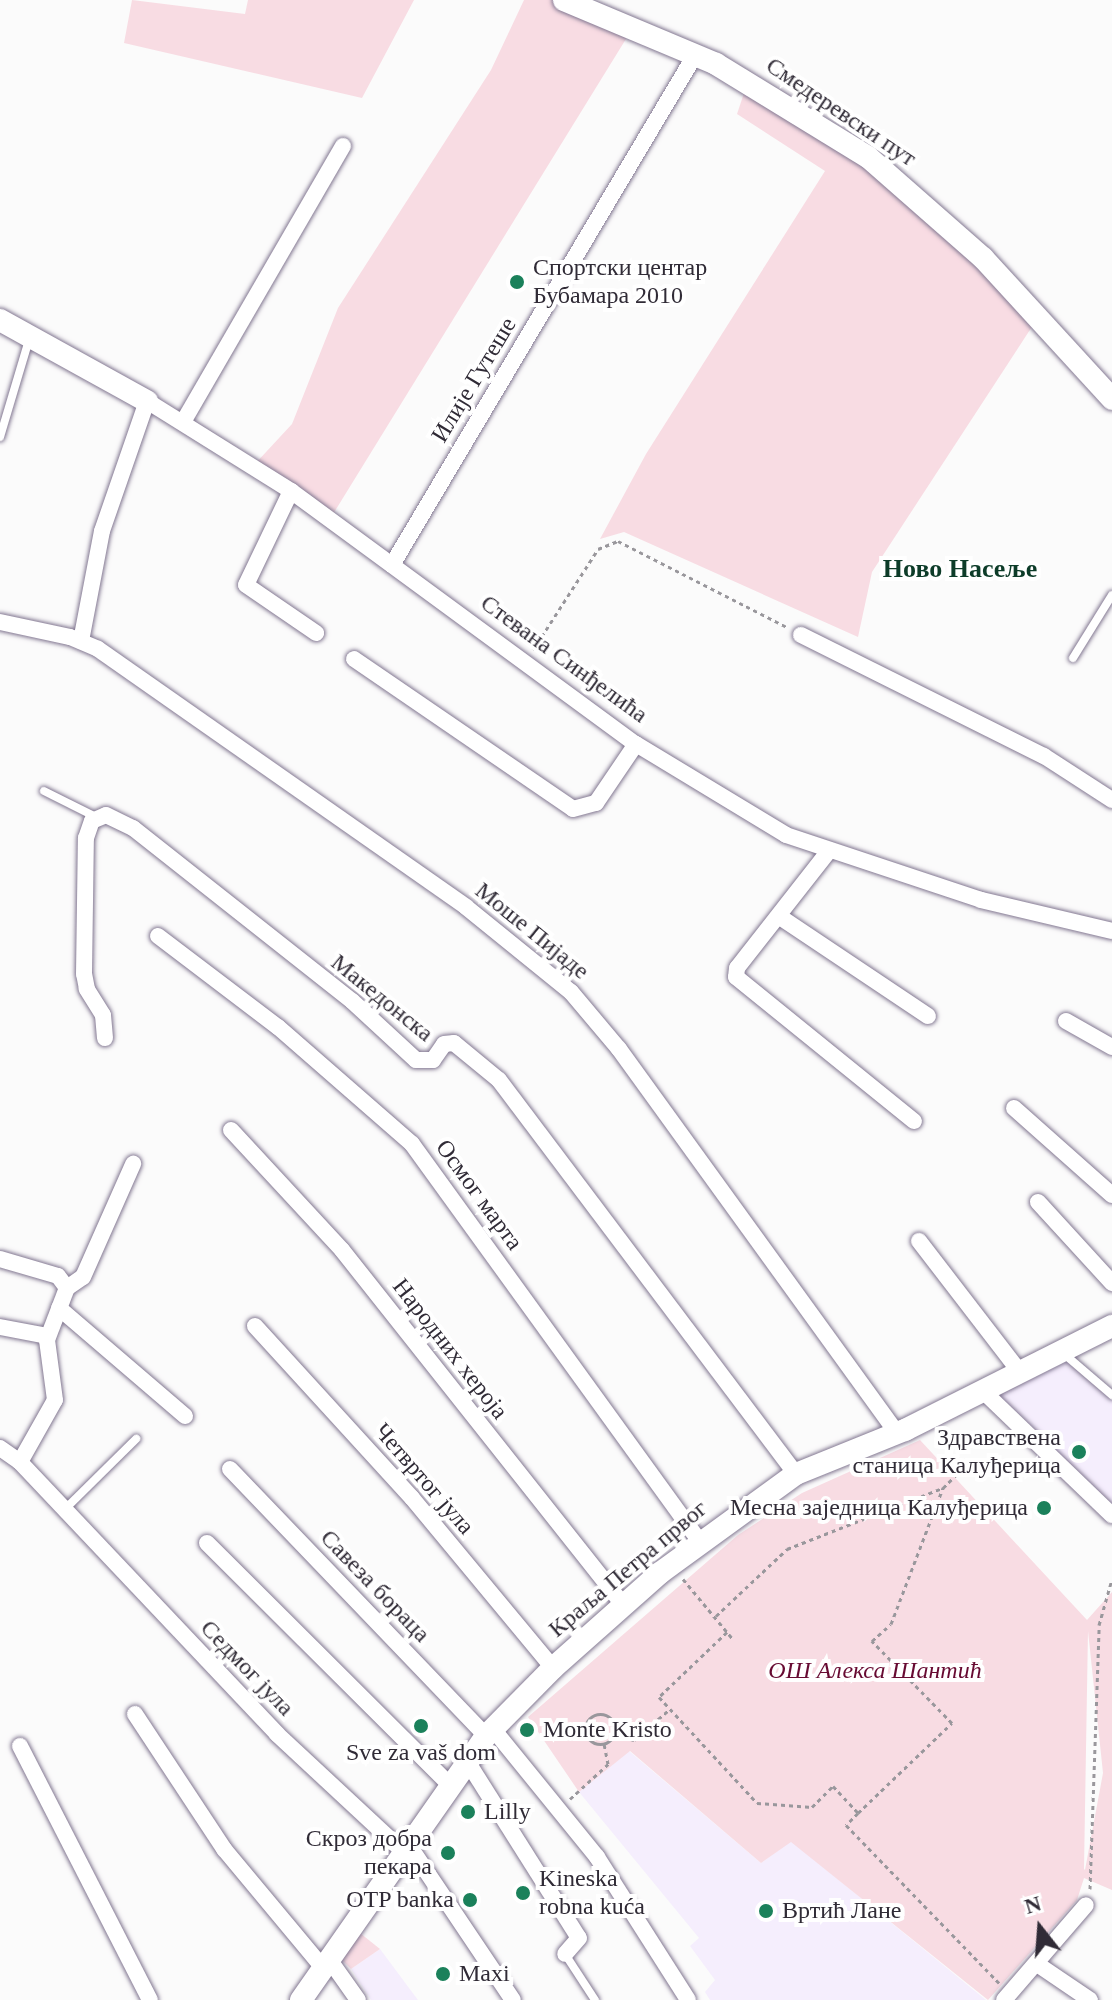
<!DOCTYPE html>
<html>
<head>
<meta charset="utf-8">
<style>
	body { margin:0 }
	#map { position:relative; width:1112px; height:2000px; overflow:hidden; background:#fbfbfb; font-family:"Times New Roman",serif }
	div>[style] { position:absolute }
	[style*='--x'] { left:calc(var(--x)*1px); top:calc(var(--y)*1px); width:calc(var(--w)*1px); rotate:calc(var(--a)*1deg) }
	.built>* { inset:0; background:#f5eefd }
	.green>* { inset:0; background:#f8dce3 }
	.path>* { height:3px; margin-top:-1.5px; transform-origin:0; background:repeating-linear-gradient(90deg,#99979c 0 4px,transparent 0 8px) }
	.path>.ring { margin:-1.5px; padding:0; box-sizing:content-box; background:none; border:3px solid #99979c; border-radius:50% }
	.roads { filter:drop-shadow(0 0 2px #827791) drop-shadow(0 0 2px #827791) }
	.lane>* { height:8px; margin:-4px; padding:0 4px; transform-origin:4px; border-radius:4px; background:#fff }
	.street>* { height:16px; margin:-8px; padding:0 8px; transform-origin:8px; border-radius:8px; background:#fff }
	.secondary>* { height:22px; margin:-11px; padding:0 11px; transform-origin:11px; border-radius:11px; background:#fff }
	.dots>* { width:22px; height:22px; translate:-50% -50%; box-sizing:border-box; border:4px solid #fff; border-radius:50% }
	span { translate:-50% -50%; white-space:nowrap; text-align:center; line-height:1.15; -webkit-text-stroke:8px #fff; paint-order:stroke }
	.street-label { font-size:24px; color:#302b36 }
	.poi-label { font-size:24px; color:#302b36 }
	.left { translate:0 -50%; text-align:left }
	.right { translate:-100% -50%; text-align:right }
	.park-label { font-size:24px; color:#670a32; font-style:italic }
	.neighbourhood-label { font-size:26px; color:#0d3c29; font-weight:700 }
	.north { position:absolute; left:1000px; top:1888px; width:80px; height:80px; -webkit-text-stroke:6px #fff; paint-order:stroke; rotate:343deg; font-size:22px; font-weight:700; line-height:32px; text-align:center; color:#302b36 }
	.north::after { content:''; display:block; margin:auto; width:28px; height:36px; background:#302b36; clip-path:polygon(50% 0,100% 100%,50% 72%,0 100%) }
</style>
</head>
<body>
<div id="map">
	<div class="built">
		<i style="clip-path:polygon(1069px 1358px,1112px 1395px,1112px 1507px,989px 1397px)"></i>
		<i style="clip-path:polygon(629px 1751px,761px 1863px,791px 1841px,986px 2000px,710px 2000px,705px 1992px,715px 1980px,690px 1946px,699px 1938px,579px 1792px)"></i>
		<i style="clip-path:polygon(380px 1949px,418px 2000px,371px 2000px,351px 1969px)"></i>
	</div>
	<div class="green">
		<i style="clip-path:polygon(132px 0,245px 14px,248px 0,414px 0,362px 98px,124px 43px)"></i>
		<i style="clip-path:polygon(524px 0,563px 0,634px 26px,330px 519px,253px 466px,292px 424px,338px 308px,491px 70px)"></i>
		<i style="clip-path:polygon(748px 81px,807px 115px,1039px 316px,872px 572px,858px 637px,624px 532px,600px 539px,646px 454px,825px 171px,737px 114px)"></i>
		<i style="clip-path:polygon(evenodd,920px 1440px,1087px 1620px,1112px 1592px,1112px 1890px,1084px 1878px,1077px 1900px,988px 2000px,791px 1842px,761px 1863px,630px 1751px,579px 1792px,528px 1717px,738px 1535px,802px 1493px,920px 1440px,1088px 1631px,1103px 1773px,1085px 1870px,1084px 1869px,1088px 1631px)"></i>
		<i style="clip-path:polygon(360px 1933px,380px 1949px,351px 1969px,341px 1959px)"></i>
	</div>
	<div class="path">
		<i style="--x:533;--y:650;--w:120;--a:-57.2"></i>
		<i style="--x:598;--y:549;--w:22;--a:-22"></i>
		<i style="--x:618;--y:541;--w:190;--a:27"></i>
		<i style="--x:683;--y:1579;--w:77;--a:50.3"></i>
		<i style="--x:716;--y:1616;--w:98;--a:-43.3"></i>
		<i style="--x:787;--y:1549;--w:168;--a:-21.4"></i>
		<i style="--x:943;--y:1488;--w:27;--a:-45"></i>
		<i style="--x:727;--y:1632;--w:94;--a:136.3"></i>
		<i style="--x:659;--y:1697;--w:144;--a:47.2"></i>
		<i style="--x:757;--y:1803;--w:55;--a:4.2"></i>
		<i style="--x:812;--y:1807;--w:30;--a:-45"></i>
		<i style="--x:833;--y:1786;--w:37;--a:47"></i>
		<i style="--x:858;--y:1813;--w:130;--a:-43.8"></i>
		<i style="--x:952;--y:1723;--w:115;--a:-134.3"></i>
		<i style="--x:872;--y:1641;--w:25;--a:-42"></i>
		<i style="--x:891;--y:1624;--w:146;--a:-69.1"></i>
		<i class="ring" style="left:585px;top:1714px;width:27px;height:27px"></i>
		<i style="--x:615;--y:1734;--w:20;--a:18"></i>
		<i style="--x:634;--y:1740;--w:48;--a:-40.7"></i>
		<i style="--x:570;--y:1799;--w:52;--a:-42.6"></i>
		<i style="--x:608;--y:1764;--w:20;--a:-101"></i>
		<i style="--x:858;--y:1813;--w:17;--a:135"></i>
		<i style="--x:846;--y:1825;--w:220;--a:45.9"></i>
		<i style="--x:1090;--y:1889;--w:264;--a:-88"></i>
		<i style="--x:1099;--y:1625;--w:48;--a:-74.2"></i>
	</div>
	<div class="roads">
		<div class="lane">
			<i style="--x:0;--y:437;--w:101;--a:-73.4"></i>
			<i style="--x:1073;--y:658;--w:74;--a:-58.2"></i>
			<i style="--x:44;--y:791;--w:60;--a:26.6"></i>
			<i style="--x:1063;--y:1353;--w:65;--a:40.6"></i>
			<i style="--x:63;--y:1511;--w:103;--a:-44.6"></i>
			<i style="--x:565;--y:1954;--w:55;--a:56.9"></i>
		</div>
		<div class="street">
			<i style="--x:183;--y:422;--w:319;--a:-59.9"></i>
			<i style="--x:291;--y:491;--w:104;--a:115.6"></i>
			<i style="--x:246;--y:585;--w:85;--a:34.4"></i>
			<i style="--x:392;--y:565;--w:593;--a:-59.28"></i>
			<i style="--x:0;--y:622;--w:72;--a:12.1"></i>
			<i style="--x:70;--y:637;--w:30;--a:23"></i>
			<i style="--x:98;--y:649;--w:449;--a:35"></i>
			<i style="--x:466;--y:907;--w:135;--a:39"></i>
			<i style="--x:571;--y:992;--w:75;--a:49.9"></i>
			<i style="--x:619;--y:1049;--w:474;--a:54.1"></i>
			<i style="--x:801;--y:635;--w:271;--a:26.5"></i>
			<i style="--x:1044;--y:756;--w:81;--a:32.9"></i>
			<i style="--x:81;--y:641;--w:112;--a:-79.2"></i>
			<i style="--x:102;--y:531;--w:138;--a:-70.9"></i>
			<i style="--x:147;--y:401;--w:170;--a:32"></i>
			<i style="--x:291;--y:491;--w:428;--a:36.3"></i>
			<i style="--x:636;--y:744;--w:175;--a:31.2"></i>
			<i style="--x:786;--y:835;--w:206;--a:18.4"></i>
			<i style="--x:981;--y:900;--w:135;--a:13.3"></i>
			<i style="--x:354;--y:659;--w:265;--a:34.4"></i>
			<i style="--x:573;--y:809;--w:24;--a:-15"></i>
			<i style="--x:596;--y:803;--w:71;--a:-55.9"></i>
			<i style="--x:828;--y:852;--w:147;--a:128.1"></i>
			<i style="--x:737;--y:968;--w:9;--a:96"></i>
			<i style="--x:736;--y:977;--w:229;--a:39"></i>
			<i style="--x:780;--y:917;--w:178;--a:33.8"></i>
			<i style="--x:158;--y:936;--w:151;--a:37.2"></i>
			<i style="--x:278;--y:1027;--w:178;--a:41.1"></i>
			<i style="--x:412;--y:1144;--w:489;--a:54.1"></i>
			<i style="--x:1066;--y:1021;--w:53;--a:29.5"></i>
			<i style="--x:105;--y:1038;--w:23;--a:-95"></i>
			<i style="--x:103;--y:1015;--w:31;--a:-122"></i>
			<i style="--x:87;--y:989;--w:15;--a:-101"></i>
			<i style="--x:84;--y:974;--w:136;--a:-89.2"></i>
			<i style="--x:86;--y:838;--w:18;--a:-71"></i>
			<i style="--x:92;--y:821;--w:15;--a:-23"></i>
			<i style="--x:106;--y:815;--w:30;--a:26"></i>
			<i style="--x:133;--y:828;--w:279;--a:38.3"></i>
			<i style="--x:352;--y:1001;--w:87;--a:42.7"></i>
			<i style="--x:416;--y:1060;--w:17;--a:0"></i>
			<i style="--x:433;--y:1060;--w:19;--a:-55"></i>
			<i style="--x:444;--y:1044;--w:10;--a:-6"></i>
			<i style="--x:454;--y:1043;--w:58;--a:39.4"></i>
			<i style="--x:499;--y:1080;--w:493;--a:53"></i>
			<i style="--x:1014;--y:1108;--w:131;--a:41.6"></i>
			<i style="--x:231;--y:1130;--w:163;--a:47.2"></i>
			<i style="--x:342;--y:1250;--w:453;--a:51.6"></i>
			<i style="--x:1038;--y:1202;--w:110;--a:47.6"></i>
			<i style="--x:919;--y:1241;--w:165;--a:52.4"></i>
			<i style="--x:0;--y:1259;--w:60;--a:16.3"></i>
			<i style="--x:58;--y:1276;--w:15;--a:53"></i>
			<i style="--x:67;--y:1288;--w:19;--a:-35"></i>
			<i style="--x:83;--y:1277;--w:124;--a:-66.1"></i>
			<i style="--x:59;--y:1308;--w:166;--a:40.6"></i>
			<i style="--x:255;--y:1326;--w:233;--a:47.6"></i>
			<i style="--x:412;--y:1498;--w:221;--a:50.3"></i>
			<i style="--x:0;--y:1327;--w:49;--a:10.6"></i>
			<i style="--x:983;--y:1391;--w:179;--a:43.9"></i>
			<i style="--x:0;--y:1448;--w:24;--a:35"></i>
			<i style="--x:20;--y:1462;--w:374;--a:46.6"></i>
			<i style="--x:277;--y:1734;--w:172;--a:42.9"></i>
			<i style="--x:20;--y:1462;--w:71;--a:-60.6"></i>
			<i style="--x:55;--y:1400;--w:61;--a:-97.6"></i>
			<i style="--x:47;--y:1340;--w:56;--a:-69"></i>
			<i style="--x:230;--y:1469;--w:370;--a:46.2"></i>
			<i style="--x:207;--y:1543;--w:342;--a:44.9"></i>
			<i style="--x:135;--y:1714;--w:162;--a:56.6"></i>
			<i style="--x:224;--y:1849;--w:155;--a:50.2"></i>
			<i style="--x:493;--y:1729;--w:165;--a:50.9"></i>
			<i style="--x:597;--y:1857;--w:169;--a:57.5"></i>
			<i style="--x:20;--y:1746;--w:285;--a:62.9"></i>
			<i style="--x:467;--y:1761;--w:209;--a:57.7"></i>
			<i style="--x:579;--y:1938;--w:21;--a:131"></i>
			<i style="--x:408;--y:1844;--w:188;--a:56.1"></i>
			<i style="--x:329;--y:1959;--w:50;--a:54.7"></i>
			<i style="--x:1037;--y:1964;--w:64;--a:34.2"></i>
			<i style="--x:1004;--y:2000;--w:125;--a:-49.2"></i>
		</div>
		<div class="secondary">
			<i style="--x:564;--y:0;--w:165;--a:22.8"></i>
			<i style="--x:716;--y:64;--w:178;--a:31.5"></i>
			<i style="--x:868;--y:157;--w:153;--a:41.3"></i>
			<i style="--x:983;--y:258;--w:191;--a:47.5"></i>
			<i style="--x:0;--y:320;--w:168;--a:28.9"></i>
			<i style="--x:301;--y:2000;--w:322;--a:-55"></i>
			<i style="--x:486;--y:1736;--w:95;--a:-45.4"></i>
			<i style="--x:553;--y:1668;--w:143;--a:-41.6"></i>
			<i style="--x:660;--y:1573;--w:168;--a:-36.1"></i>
			<i style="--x:796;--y:1474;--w:118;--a:-22"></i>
			<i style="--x:905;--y:1430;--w:232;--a:-26.7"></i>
		</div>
	</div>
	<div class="dots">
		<i style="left:517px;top:282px;background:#1b815b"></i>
		<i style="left:1079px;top:1452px;background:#1b815b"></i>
		<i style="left:1044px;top:1508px;background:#1b815b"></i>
		<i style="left:421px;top:1726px;background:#1b815b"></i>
		<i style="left:527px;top:1730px;background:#1b815b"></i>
		<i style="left:468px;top:1812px;background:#1b815b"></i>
		<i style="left:448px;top:1853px;background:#1b815b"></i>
		<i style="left:523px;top:1893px;background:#1b815b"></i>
		<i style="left:470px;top:1900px;background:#1b815b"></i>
		<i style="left:766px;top:1911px;background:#1b815b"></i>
		<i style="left:443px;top:1974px;background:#1b815b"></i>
	</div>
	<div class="street-label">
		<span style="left:841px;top:112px;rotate:34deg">Смедеревски пут</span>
		<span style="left:474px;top:380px;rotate:-59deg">Илије Гутеше</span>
		<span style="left:564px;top:659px;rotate:36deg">Стевана Синђелића</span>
		<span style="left:532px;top:931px;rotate:39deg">Моше Пијаде</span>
		<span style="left:382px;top:998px;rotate:39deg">Македонска</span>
		<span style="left:479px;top:1195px;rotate:54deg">Осмог марта</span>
		<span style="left:450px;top:1349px;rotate:52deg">Народних хероја</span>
		<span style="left:424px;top:1479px;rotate:49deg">Четвртог јула</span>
		<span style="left:628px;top:1569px;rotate:-40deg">Краља Петра првог</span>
		<span style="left:375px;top:1586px;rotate:46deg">Савеза бораца</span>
		<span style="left:247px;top:1668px;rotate:46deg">Седмог јула</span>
	</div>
	<div class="poi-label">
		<span class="left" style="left:533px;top:282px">Спортски центар<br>Бубамара 2010</span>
		<span class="right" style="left:1061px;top:1452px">Здравствена<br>станица Калуђерица</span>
		<span class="right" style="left:1028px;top:1508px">Месна заједница Калуђерица</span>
		<span class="left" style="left:543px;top:1730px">Monte Kristo</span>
		<span style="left:421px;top:1753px">Sve za vaš dom</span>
		<span class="left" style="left:484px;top:1812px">Lilly</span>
		<span class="right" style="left:432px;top:1853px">Скроз добра<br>пекара</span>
		<span class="left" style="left:539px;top:1893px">Kineska<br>robna kuća</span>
		<span class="right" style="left:454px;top:1900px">OTP banka</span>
		<span class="left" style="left:782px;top:1911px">Вртић Лане</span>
		<span class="left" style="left:459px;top:1974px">Maxi</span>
	</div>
	<div class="park-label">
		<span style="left:875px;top:1671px">ОШ Алекса Шантић</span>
	</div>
	<div class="neighbourhood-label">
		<span style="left:960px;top:569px">Ново Насеље</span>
	</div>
	<div class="north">N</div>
</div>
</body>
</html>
